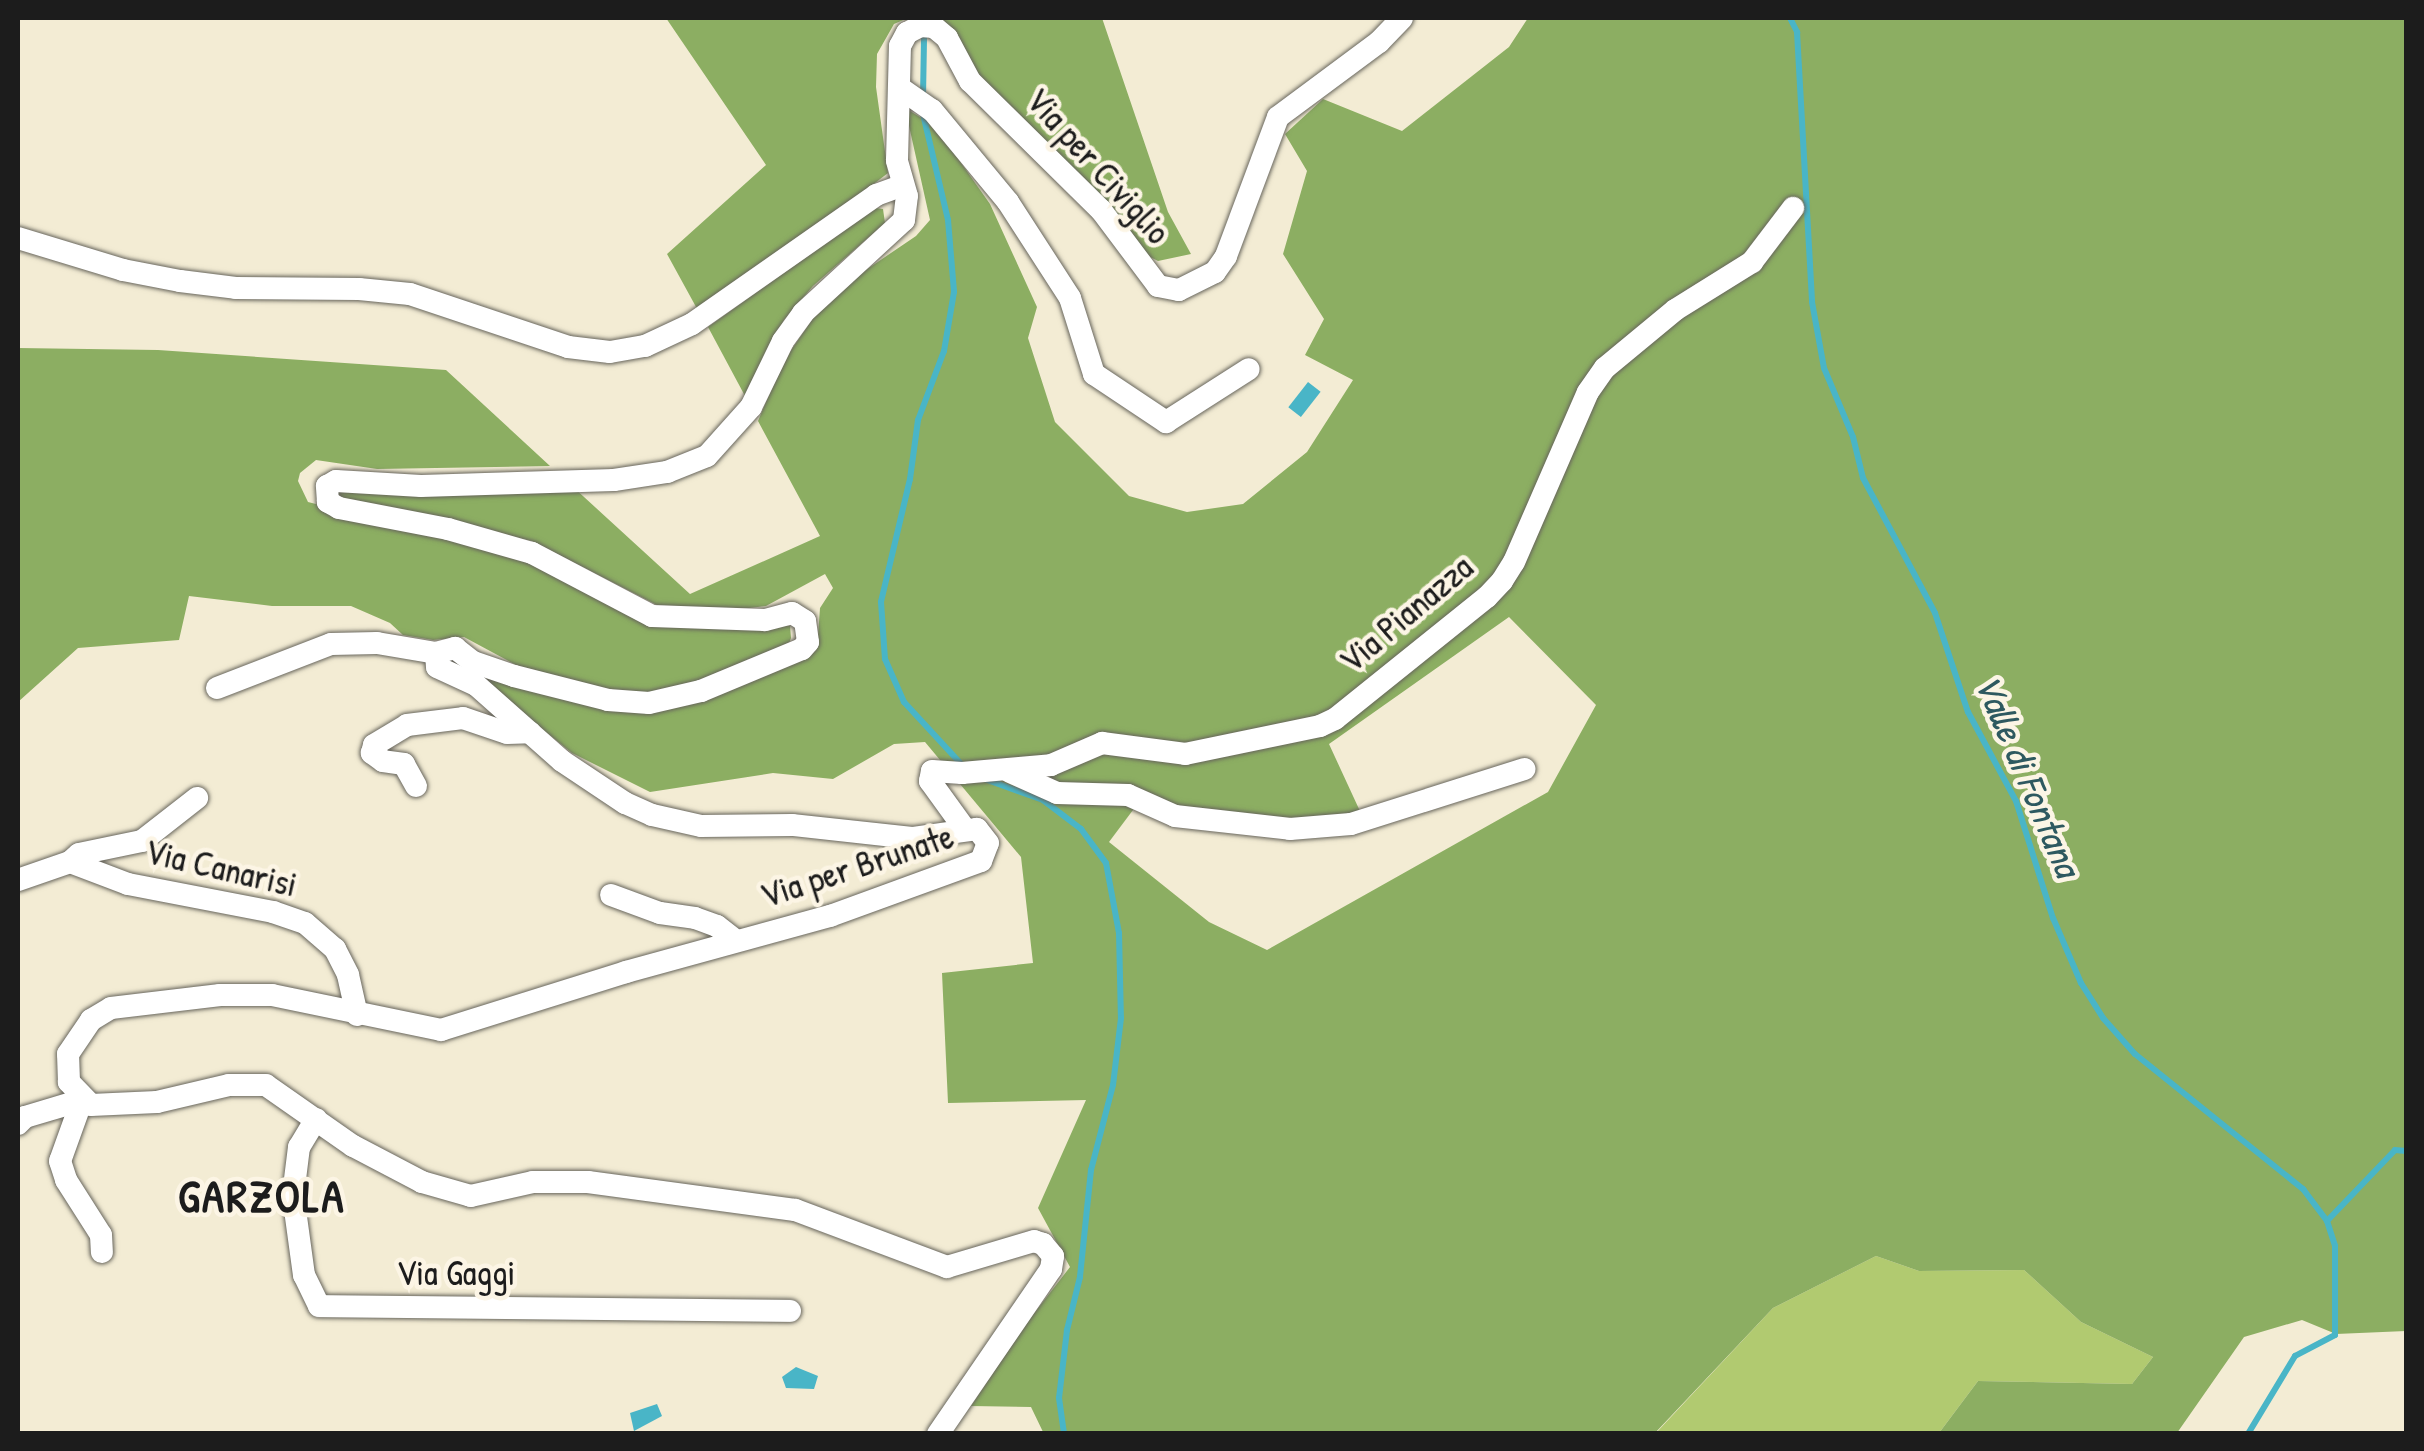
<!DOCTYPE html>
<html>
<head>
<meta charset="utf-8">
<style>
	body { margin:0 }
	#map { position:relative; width:2424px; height:1451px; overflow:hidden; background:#f3ecd4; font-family:"Patrick Hand",sans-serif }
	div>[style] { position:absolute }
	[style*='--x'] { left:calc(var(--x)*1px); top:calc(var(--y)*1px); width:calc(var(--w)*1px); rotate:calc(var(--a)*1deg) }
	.green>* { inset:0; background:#b1ca70 }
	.forest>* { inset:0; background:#8cae62 }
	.water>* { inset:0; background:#49b5c7; transform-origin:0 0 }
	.stream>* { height:6px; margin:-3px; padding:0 3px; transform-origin:3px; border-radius:3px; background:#49b5c7 }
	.roads { filter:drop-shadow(0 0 2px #67655c) drop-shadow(0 0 2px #67655c) }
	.minor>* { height:22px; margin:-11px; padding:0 11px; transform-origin:11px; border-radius:11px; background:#fff }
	span { translate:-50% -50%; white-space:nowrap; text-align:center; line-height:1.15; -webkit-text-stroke:9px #fcf5e5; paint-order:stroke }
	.street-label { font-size:35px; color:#1c1c1c }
	.water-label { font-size:38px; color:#2e5960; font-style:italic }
	.district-label { font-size:45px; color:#1c1c1c; font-weight:700; letter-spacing:2.5px }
	.frame { position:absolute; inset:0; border:20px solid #1c1c1c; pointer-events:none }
</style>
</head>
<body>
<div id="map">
	<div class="green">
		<i style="clip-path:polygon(1876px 1256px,1919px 1271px,2024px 1270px,2081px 1322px,2153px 1357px,2132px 1384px,1978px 1381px,1939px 1433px,1655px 1434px,1773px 1308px)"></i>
	</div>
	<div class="forest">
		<i style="clip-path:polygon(666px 18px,908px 18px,894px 24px,877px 54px,876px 87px,888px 173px,701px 316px,667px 254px,766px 165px)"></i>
		<i style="clip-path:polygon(938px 18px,1102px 18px,1168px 212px,1191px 254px,1158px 261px,1142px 253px,971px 71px)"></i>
		<i style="clip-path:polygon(evenodd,1528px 18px,2406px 18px,2406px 1331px,2336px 1334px,2302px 1320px,2244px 1337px,2177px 1433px,1939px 1433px,1978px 1381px,2132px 1384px,2153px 1357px,2081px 1322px,2024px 1270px,1919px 1271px,1876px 1256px,1773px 1308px,1655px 1433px,1044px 1434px,1031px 1407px,971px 1406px,1025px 1325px,1070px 1267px,1038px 1208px,1086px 1100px,948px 1103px,942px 973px,1033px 963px,1021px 857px,925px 742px,894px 744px,833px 779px,773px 773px,650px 792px,572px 753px,470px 671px,630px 707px,818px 636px,820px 608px,833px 588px,825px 574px,766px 606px,732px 610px,657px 605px,532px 541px,347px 502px,338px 496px,339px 487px,572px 486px,690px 594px,820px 536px,758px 421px,783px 362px,829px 295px,916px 236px,930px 220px,905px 108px,935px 126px,990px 204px,1037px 307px,1028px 338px,1055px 422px,1129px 496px,1187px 512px,1243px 504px,1307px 452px,1353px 380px,1305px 355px,1324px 319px,1283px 254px,1307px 171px,1285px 134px,1323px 99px,1402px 131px,1509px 47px,1528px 18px,1509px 617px,1596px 705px,1548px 792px,1267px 950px,1209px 922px,1109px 842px,1136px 806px,1334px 823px,1365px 822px,1329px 744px,1509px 617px)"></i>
		<i style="clip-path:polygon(875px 208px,883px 209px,885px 223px,813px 286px,784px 320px,745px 396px,708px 327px)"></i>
		<i style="clip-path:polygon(18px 348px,158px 350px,446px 370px,550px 466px,377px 469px,316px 460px,300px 473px,298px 481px,308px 502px,529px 558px,646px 619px,790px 626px,791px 638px,788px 646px,739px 669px,647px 695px,609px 691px,516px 665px,464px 637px,433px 640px,403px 635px,390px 623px,351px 606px,272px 606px,189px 596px,179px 640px,78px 648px,18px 702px)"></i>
	</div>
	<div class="water">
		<i style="left:1308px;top:382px;width:16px;height:32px;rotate:38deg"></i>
		<i style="clip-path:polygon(796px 1367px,818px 1376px,814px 1389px,786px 1388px,782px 1377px)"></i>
		<i style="clip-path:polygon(657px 1404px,662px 1416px,634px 1431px,630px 1413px)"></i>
	</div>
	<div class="stream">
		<i style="--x:1790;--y:18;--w:16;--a:63"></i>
		<i style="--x:1797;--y:32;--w:270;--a:86.8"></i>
		<i style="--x:1812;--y:302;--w:67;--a:79.7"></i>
		<i style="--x:1824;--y:368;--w:75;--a:67.2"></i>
		<i style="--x:1853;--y:437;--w:42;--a:76.3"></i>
		<i style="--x:1863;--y:478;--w:153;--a:61.9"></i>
		<i style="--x:1935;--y:613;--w:104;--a:71.6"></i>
		<i style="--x:1968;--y:712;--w:101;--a:61.7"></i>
		<i style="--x:2016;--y:801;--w:123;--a:72.5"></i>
		<i style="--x:2053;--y:918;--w:71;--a:66.7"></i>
		<i style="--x:2081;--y:983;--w:41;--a:57.8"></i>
		<i style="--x:2103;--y:1018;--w:48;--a:48.4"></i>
		<i style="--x:2135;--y:1054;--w:216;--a:38.8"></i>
		<i style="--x:2303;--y:1189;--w:40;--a:53"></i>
		<i style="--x:2327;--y:1221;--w:26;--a:72"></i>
		<i style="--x:2335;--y:1246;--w:89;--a:90"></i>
		<i style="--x:2335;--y:1335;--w:45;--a:152.3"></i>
		<i style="--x:2295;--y:1356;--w:91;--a:121.1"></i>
		<i style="--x:923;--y:97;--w:59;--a:-89"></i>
		<i style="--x:923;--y:114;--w:109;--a:76.7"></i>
		<i style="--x:948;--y:220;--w:72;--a:85.2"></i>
		<i style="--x:954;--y:292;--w:60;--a:99.6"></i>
		<i style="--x:944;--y:351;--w:74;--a:110.6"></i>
		<i style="--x:918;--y:420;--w:60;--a:97.7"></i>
		<i style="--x:910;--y:479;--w:126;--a:103.3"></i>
		<i style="--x:881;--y:602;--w:57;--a:86"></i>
		<i style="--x:885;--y:659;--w:47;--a:66.2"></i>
		<i style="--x:904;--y:702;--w:87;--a:47.3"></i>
		<i style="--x:982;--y:778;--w:65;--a:19.8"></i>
		<i style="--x:1043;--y:800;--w:48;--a:37.3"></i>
		<i style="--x:1081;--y:829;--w:42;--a:53.7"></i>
		<i style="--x:1106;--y:863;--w:71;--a:79.5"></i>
		<i style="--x:1119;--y:933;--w:85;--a:88.7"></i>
		<i style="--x:1121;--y:1018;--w:67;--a:96.8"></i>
		<i style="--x:1113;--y:1085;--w:88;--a:104.5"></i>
		<i style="--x:1091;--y:1170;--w:108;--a:95.9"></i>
		<i style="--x:1080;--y:1277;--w:55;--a:103.8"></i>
		<i style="--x:1067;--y:1330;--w:68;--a:96.7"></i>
		<i style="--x:1059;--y:1398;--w:36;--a:82"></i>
		<i style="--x:2327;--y:1221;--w:98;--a:-46.2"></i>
		<i style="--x:2395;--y:1150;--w:11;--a:5"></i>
	</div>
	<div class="roads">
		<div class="minor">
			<i style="--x:900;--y:88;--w:39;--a:35"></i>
			<i style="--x:932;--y:110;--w:119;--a:50.4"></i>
			<i style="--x:1008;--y:202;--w:114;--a:57.1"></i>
			<i style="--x:1070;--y:298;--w:80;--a:72.5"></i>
			<i style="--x:1094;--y:374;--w:87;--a:33.7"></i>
			<i style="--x:1166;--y:422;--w:98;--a:-32.6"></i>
			<i style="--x:18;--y:238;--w:110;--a:16.9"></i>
			<i style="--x:123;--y:270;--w:58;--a:10.9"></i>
			<i style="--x:180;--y:281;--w:56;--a:7.1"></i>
			<i style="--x:236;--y:288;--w:123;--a:0.5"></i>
			<i style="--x:359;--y:289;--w:51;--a:5.6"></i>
			<i style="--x:410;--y:294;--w:167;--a:18.5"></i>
			<i style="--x:568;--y:347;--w:42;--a:6.8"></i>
			<i style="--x:610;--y:352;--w:36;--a:-10"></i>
			<i style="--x:645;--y:346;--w:52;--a:-25.1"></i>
			<i style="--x:692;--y:324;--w:225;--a:-35"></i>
			<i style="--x:876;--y:195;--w:27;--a:-20"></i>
			<i style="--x:217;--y:688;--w:122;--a:-21.1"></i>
			<i style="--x:331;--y:644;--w:46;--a:-1.2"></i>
			<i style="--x:377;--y:643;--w:60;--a:9.6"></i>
			<i style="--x:1010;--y:772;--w:51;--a:24.1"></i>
			<i style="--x:1057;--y:793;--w:71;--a:1.6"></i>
			<i style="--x:1128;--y:795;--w:51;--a:24.1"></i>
			<i style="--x:1175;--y:816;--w:116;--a:6.4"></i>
			<i style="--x:1290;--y:829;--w:61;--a:-4.7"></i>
			<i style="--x:1351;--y:824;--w:182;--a:-17.6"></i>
			<i style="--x:416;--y:786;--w:25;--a:-119"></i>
			<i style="--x:404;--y:764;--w:21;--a:-172"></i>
			<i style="--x:383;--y:761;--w:14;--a:-144"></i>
			<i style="--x:372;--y:753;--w:8;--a:-76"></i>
			<i style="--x:374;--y:745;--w:39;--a:-31"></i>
			<i style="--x:407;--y:725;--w:56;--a:-7.1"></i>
			<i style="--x:463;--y:718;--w:46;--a:18.8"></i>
			<i style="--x:507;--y:733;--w:23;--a:-2"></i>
			<i style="--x:964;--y:828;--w:58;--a:-125.9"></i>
			<i style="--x:930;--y:781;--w:10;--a:-79"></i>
			<i style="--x:932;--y:771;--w:30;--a:4"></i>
			<i style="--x:962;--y:773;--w:89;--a:-5.1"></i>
			<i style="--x:1051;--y:765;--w:56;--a:-23.3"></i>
			<i style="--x:1102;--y:743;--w:84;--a:7.5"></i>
			<i style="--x:1185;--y:754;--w:138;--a:-11.7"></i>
			<i style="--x:1320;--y:726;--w:17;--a:-25"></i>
			<i style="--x:1335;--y:719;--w:195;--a:-38.8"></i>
			<i style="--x:1487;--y:597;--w:22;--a:-47"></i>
			<i style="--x:1502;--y:581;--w:22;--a:-58"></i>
			<i style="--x:1514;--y:562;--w:185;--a:-66.5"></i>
			<i style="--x:1588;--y:392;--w:29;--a:-55"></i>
			<i style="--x:1605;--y:368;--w:91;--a:-39.6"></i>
			<i style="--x:1675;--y:310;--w:91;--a:-31.9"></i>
			<i style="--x:1752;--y:262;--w:68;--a:-52.8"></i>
			<i style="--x:70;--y:862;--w:12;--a:-42"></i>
			<i style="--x:79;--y:854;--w:64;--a:-11.7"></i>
			<i style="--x:142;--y:841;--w:70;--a:-38"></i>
			<i style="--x:18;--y:880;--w:55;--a:-19.1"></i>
			<i style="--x:70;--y:862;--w:62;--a:20.8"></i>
			<i style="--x:128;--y:884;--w:148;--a:10.9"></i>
			<i style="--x:273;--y:912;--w:34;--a:19"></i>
			<i style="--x:305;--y:923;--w:40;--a:41"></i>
			<i style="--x:335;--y:949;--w:29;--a:63"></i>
			<i style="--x:348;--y:975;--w:41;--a:77.3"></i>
			<i style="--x:611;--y:895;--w:52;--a:20.2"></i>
			<i style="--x:660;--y:913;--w:35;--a:8"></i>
			<i style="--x:695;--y:918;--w:23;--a:20"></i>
			<i style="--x:717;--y:926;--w:24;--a:38"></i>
			<i style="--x:82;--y:1100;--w:65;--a:109.8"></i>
			<i style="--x:60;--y:1161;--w:20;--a:72"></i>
			<i style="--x:66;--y:1180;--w:65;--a:57.5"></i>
			<i style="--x:101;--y:1235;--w:17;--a:87"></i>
			<i style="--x:316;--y:1119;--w:33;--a:121"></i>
			<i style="--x:299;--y:1147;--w:48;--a:97.1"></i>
			<i style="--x:293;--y:1195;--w:81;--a:82.2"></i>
			<i style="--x:304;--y:1275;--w:34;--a:64"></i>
			<i style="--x:319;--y:1306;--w:471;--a:0.6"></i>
			<i style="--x:18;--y:1124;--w:10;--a:-45"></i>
			<i style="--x:25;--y:1117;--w:59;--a:-16.6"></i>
			<i style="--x:938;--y:1434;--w:200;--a:-55.6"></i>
			<i style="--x:1051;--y:1269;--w:13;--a:-81"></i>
			<i style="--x:1053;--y:1256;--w:16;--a:-130"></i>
			<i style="--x:1043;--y:1244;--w:9;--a:-162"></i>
			<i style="--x:1034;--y:1241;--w:91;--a:163.4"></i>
			<i style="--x:947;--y:1267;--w:162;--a:-159.4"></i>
			<i style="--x:795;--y:1210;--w:209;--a:-172.3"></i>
			<i style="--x:588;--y:1182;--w:55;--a:180"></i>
			<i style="--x:533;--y:1182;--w:64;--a:167.3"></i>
			<i style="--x:471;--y:1196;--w:51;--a:-164.1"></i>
			<i style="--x:422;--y:1182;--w:78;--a:-152.4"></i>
			<i style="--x:353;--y:1146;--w:106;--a:-145"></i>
			<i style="--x:266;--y:1085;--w:37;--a:180"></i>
			<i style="--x:229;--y:1085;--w:74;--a:166.7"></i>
			<i style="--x:157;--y:1102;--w:66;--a:177.4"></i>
			<i style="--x:91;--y:1105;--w:32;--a:-134"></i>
			<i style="--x:69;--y:1082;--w:28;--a:-92"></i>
			<i style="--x:68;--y:1054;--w:41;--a:-55.9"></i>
			<i style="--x:91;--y:1020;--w:23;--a:-31"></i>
			<i style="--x:111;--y:1008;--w:110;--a:-6.8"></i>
			<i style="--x:220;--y:995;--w:52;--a:0"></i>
			<i style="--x:272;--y:995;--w:173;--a:11.7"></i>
			<i style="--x:441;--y:1030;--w:194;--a:-17.4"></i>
			<i style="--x:626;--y:972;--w:212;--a:-15.4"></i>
			<i style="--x:830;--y:916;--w:161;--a:-20"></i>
			<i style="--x:981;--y:861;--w:19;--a:-69"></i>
			<i style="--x:988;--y:843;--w:18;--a:-128"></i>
			<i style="--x:977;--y:829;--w:66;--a:172.1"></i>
			<i style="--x:912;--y:838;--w:121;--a:-173.8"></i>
			<i style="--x:792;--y:825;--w:91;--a:179.4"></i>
			<i style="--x:701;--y:826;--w:50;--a:-167.3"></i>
			<i style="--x:652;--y:815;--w:30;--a:-156"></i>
			<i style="--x:625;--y:803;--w:76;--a:-146.3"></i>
			<i style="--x:562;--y:761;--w:115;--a:-138.5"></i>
			<i style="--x:476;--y:685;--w:43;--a:-155.2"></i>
			<i style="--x:437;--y:667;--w:14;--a:-94"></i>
			<i style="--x:436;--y:653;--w:20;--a:-15"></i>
			<i style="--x:455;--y:648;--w:23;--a:38"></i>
			<i style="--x:473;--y:662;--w:43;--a:18.9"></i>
			<i style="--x:514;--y:676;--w:97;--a:14.3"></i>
			<i style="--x:608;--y:700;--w:41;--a:4.2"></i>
			<i style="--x:649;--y:703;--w:53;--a:-13"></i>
			<i style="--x:701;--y:691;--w:109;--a:-22.6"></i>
			<i style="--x:802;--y:649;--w:9;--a:-49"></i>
			<i style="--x:808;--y:642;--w:21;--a:-98"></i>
			<i style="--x:805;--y:621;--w:15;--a:-148"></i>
			<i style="--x:792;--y:613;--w:28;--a:165"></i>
			<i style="--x:765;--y:620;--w:113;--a:-178"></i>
			<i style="--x:652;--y:616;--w:136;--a:-152.3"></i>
			<i style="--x:532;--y:553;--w:87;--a:-164.1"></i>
			<i style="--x:448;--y:529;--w:111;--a:-169.1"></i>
			<i style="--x:339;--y:508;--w:13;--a:-151"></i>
			<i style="--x:328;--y:502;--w:16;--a:-94"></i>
			<i style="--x:327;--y:486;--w:10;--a:-29"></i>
			<i style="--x:336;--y:481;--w:85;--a:3.4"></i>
			<i style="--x:421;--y:486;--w:193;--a:-1.8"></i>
			<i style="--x:614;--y:480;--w:54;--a:-8.6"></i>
			<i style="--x:667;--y:472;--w:43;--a:-21.8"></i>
			<i style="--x:707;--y:456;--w:66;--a:-48.1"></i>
			<i style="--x:751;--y:407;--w:73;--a:-64.1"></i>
			<i style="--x:783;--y:341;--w:34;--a:-54"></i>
			<i style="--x:803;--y:313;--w:137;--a:-42.6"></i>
			<i style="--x:904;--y:220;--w:24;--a:-83"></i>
			<i style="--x:907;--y:196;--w:37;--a:-106"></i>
			<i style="--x:897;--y:160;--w:114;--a:-88.5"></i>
			<i style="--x:900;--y:46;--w:15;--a:-62"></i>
			<i style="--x:907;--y:33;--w:15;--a:-28"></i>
			<i style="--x:920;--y:26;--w:14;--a:4"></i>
			<i style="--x:934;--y:27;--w:17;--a:40"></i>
			<i style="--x:947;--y:38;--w:49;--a:61.9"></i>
			<i style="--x:970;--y:81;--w:184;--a:44.6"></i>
			<i style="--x:1101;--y:210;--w:95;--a:53.1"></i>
			<i style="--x:1158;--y:286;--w:21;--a:11"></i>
			<i style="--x:1179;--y:290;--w:40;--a:-26.6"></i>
			<i style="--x:1215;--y:272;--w:19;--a:-55"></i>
			<i style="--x:1226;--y:256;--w:148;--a:-69.5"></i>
			<i style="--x:1278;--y:117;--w:126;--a:-36.6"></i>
			<i style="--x:1379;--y:42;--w:33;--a:-46"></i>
		</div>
	</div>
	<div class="street-label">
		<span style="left:1098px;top:166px;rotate:48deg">Via per Civiglio</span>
		<span style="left:1406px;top:614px;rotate:-40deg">Via Pianazza</span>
		<span style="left:857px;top:866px;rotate:-18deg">Via per Brunate</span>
		<span style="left:221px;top:868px;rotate:13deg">Via Canarisi</span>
		<span style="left:456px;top:1273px">Via Gaggi</span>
	</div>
	<div class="water-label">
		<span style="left:2028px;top:775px;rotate:67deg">Valle di Fontana</span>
	</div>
	<div class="district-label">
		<span style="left:262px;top:1196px">GARZOLA</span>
	</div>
	<div class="frame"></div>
</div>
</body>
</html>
